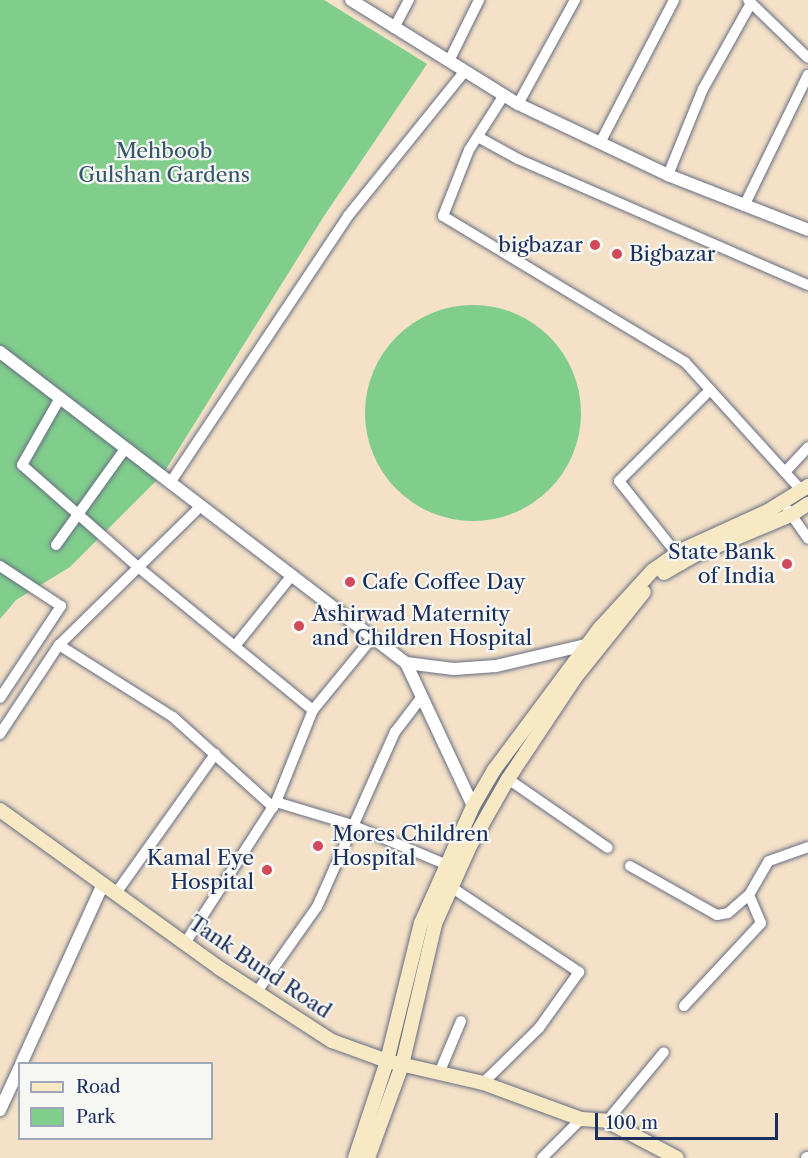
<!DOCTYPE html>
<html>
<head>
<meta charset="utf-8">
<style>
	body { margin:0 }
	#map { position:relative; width:808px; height:1158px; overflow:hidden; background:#f4e1c7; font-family:"Libre Caslon Text",serif }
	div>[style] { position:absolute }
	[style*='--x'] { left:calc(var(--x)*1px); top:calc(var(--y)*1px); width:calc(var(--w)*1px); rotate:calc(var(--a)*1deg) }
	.green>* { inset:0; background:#80cd8c }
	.round { border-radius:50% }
	.roads { filter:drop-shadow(0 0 2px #676d83) drop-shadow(0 0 2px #676d83) }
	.minor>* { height:10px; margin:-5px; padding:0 5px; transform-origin:5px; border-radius:5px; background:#fff }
	.tertiary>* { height:12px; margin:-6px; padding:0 6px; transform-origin:6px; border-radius:6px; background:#fff }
	.secondary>* { height:14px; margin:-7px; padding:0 7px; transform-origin:7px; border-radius:7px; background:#f7e9c3 }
	.dots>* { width:16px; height:16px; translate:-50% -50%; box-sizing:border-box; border:3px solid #f6f6f2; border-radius:50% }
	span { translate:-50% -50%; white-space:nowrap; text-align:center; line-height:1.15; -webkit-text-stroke:4.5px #f6f6f2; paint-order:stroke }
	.park-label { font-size:21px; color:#34566a }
	.poi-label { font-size:21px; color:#1b2f5e }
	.right { translate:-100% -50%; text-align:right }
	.left { translate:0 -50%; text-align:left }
	.street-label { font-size:21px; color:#1b2f5e }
	.legend { position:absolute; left:18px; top:1062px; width:195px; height:78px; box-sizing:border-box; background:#f6f6f2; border:2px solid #9ea6b7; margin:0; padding:8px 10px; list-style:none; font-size:18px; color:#1b2f5e }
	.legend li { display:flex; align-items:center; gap:12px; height:30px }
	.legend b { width:30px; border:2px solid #9ea6b7 }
	.scale { position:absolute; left:595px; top:1113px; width:183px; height:27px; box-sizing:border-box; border:3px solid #1b2f5e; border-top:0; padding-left:8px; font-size:18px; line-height:21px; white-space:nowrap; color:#1b2f5e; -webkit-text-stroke:4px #f6f6f2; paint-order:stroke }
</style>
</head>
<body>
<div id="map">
	<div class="green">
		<i style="clip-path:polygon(0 0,324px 0,427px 64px,324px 216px,163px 474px,70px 567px,16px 600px,0 619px)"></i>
		<i class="round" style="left:365px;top:305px;width:216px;height:216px"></i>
	</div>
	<div class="roads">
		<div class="minor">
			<i style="--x:748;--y:0;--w:83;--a:44"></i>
			<i style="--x:394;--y:28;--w:32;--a:-62"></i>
			<i style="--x:449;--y:61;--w:68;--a:-63.8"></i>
			<i style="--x:504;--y:95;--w:65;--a:122.5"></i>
			<i style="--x:469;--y:150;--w:71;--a:111.5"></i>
			<i style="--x:443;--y:216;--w:283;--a:31.1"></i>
			<i style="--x:685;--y:362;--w:174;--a:47.8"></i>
			<i style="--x:518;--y:104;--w:119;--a:-61.3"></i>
			<i style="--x:478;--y:137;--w:46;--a:28.8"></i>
			<i style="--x:518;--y:159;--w:316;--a:23.5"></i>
			<i style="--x:601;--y:141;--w:159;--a:-62.6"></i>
			<i style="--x:668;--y:175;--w:93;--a:-67.9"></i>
			<i style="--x:703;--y:89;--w:98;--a:-60.8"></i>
			<i style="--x:744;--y:206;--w:146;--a:-64"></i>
			<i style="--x:60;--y:398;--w:77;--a:119.6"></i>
			<i style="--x:22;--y:465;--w:154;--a:41.3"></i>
			<i style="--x:138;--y:567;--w:226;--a:39.3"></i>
			<i style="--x:313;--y:710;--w:99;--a:111.9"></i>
			<i style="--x:276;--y:802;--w:168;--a:122.8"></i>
			<i style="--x:785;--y:472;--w:34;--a:-47"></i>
			<i style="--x:170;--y:483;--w:321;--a:-56.3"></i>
			<i style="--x:348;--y:216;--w:186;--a:-51.1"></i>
			<i style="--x:788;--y:510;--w:35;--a:55"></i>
			<i style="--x:56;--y:545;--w:118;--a:-54.3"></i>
			<i style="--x:677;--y:554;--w:93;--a:-128.5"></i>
			<i style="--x:619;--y:481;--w:129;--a:-45"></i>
			<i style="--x:0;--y:566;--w:73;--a:33.3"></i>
			<i style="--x:61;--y:606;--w:110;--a:123.5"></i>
			<i style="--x:59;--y:645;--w:135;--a:32.3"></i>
			<i style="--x:173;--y:717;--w:135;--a:42"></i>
			<i style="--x:235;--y:646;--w:91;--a:-51.2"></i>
			<i style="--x:313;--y:710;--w:94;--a:-50.6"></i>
			<i style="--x:0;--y:734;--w:107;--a:-56.5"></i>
			<i style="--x:59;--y:645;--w:199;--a:-44.4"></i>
			<i style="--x:508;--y:779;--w:121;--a:34.6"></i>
			<i style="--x:276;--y:802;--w:79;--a:16.8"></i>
			<i style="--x:352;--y:825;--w:103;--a:22.8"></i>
			<i style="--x:630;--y:866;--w:100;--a:29.4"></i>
			<i style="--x:717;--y:915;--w:11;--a:-10"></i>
			<i style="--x:728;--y:913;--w:28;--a:-41"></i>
			<i style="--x:451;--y:887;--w:154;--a:33.6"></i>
			<i style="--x:579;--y:972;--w:69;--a:125.5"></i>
			<i style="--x:539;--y:1028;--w:78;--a:135.5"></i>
			<i style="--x:116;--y:893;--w:171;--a:-54.5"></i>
			<i style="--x:256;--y:993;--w:105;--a:-54.7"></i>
			<i style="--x:317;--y:907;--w:192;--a:-66"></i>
			<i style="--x:395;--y:732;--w:43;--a:-52.6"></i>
			<i style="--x:684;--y:1006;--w:113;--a:-47.1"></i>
			<i style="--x:761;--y:923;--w:30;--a:-113"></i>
			<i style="--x:749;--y:895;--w:39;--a:-60"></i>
			<i style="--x:769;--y:861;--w:41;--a:-19.7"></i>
			<i style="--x:440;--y:1071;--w:54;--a:-67.2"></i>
			<i style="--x:607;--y:1121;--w:89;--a:-50.4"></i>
			<i style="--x:542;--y:1158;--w:55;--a:-45"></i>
		</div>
		<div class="tertiary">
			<i style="--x:351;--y:0;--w:197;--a:31.9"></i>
			<i style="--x:518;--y:104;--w:166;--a:25.3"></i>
			<i style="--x:668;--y:175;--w:150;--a:21.4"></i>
			<i style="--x:0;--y:352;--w:511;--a:37.45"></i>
			<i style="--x:473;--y:806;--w:158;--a:-115.1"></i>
			<i style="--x:406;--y:663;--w:48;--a:7.1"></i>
			<i style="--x:454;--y:669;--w:42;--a:-4.1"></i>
			<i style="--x:496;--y:666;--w:97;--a:-13.2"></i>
			<i style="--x:21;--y:1064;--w:198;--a:-65.5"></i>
			<i style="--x:0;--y:1110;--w:47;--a:-65.1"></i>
			<i style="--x:807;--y:1158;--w:1;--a:0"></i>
		</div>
		<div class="secondary">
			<i style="--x:664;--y:573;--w:34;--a:-30"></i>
			<i style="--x:693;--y:556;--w:106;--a:-22.7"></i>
			<i style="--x:791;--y:515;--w:20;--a:-33"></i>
			<i style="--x:0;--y:810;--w:270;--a:35.8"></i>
			<i style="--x:219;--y:968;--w:135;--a:32.9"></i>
			<i style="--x:332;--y:1041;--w:59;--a:20"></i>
			<i style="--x:387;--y:1061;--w:98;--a:12.9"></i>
			<i style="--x:483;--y:1083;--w:104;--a:20.2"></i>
			<i style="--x:581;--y:1119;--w:26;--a:4"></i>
			<i style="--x:607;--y:1121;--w:79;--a:27.9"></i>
			<i style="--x:355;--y:1158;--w:102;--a:-71.7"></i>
			<i style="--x:387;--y:1061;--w:142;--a:-76.2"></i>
			<i style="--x:421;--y:923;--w:128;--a:-66"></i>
			<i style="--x:473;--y:806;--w:42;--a:-59.7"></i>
			<i style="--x:494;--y:770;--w:177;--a:-53.3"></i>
			<i style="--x:600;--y:628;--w:77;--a:-47.6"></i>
			<i style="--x:652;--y:571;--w:37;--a:-35"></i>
			<i style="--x:682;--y:550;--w:94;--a:-24.4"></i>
			<i style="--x:768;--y:511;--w:47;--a:-32"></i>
			<i style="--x:368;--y:1158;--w:99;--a:-69.9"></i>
			<i style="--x:402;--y:1065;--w:145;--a:-76.8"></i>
			<i style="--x:435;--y:924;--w:88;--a:-65.8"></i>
			<i style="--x:471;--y:844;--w:75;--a:-60.4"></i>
			<i style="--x:508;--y:779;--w:121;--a:-56.4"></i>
			<i style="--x:575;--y:678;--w:110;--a:-51.3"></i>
		</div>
	</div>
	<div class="dots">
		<i style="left:595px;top:245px;background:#d1495b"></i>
		<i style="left:617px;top:254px;background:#d1495b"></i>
		<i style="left:787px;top:564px;background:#d1495b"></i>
		<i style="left:350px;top:582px;background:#d1495b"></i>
		<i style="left:299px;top:626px;background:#d1495b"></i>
		<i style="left:318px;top:846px;background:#d1495b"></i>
		<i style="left:267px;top:870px;background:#d1495b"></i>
	</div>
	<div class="park-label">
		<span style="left:164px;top:163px">Mehboob<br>Gulshan Gardens</span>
	</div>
	<div class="poi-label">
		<span class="right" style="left:583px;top:245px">bigbazar</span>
		<span class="left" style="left:629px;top:254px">Bigbazar</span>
		<span class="right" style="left:775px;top:564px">State Bank<br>of India</span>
		<span class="left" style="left:362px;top:582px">Cafe Coffee Day</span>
		<span class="left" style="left:312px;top:626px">Ashirwad Maternity<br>and Children Hospital</span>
		<span class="left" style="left:332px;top:846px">Mores Children<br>Hospital</span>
		<span class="right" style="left:254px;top:870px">Kamal Eye<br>Hospital</span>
	</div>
	<div class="street-label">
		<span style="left:260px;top:967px;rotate:34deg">Tank Bund Road</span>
	</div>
	<ul class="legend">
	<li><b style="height:8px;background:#f7e9c3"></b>Road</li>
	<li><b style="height:16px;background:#80cd8c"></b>Park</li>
	</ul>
	<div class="scale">100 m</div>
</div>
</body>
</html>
